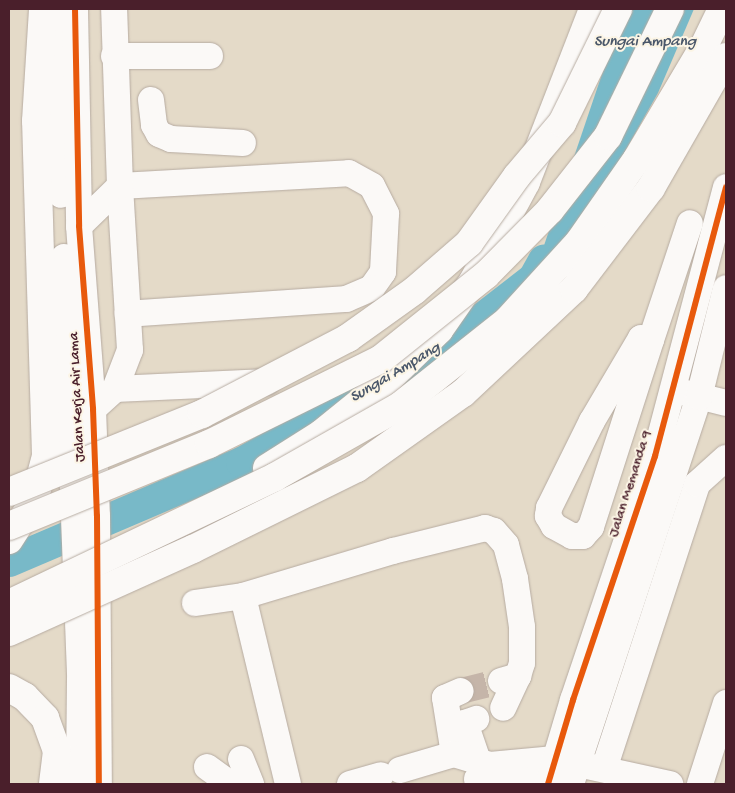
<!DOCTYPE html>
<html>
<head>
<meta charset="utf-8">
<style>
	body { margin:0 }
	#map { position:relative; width:735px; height:793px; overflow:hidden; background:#e4dac8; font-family:"Gochi Hand",sans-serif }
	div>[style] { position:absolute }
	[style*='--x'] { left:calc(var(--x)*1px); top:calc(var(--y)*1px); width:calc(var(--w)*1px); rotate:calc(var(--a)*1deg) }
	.water>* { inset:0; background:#78b9c8 }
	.river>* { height:31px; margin:-15.5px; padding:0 15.5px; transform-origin:15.5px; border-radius:15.5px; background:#78b9c8 }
	.minor-tunnel>* { height:26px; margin-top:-13px; transform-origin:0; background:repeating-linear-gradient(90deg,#c5b5a9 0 26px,transparent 0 39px) }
	.roads { filter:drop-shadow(0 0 1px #b6aba1) drop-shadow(0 0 1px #b6aba1) }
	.minor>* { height:26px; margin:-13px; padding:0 13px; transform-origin:13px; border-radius:13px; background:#fbf9f7 }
	.major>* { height:28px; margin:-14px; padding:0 14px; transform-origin:14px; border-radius:14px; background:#fbf9f7 }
	.highway>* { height:28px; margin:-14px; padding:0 14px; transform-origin:14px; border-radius:14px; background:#fbf9f7 }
	.bridges { filter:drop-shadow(0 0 1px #b6aba1) drop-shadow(0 0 1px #b6aba1) }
	.highway-bridge>* { height:28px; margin:-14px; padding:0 14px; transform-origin:14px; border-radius:14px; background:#fbf9f7 }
	.cycleway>* { height:6px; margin:-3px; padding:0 3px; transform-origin:3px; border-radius:3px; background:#e8590c }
	span { translate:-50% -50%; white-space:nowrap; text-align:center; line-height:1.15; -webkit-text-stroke:4px #fcf5e5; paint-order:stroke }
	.street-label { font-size:15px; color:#4a1f2b }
	.water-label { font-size:16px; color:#4a576a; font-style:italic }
	.frame { position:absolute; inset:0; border:10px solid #4a1f2b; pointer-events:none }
</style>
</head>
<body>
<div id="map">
	<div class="water">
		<i style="clip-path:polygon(624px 9px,694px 9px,658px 93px,592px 210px,533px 278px)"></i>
	</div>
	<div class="river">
		<i style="--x:405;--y:369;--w:57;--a:-31.5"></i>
		<i style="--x:454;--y:339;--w:100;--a:-37.7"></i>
		<i style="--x:533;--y:278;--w:21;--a:-61"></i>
		<i style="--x:9;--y:561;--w:252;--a:-23.1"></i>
		<i style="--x:241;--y:462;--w:128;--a:-29"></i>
	</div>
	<div class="minor-tunnel">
		<i style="--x:461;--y:691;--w:41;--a:-14"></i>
		<i style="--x:396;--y:784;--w:8;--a:-14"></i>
	</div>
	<div class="roads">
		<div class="minor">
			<i style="--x:53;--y:9;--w:186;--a:87.5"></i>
			<i style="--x:75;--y:9;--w:217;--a:88.9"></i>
			<i style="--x:79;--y:226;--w:184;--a:85.6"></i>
			<i style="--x:93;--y:409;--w:107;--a:87.9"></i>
			<i style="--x:97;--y:516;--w:268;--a:89.6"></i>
			<i style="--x:114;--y:56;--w:96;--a:0"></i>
			<i style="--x:151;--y:100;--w:25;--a:83"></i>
			<i style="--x:154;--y:125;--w:10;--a:61"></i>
			<i style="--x:159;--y:134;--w:13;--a:23"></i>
			<i style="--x:171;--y:139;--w:72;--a:3.2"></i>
			<i style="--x:79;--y:226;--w:57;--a:-44.3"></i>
			<i style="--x:120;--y:186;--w:229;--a:-3.2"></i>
			<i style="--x:349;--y:173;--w:26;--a:29"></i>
			<i style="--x:372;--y:186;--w:31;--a:63"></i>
			<i style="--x:386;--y:214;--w:58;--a:93"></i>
			<i style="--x:383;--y:272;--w:19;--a:125"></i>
			<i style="--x:372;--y:288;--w:28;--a:157"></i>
			<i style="--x:346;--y:299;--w:219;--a:176.1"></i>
			<i style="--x:64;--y:257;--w:422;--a:87.8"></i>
			<i style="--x:80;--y:679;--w:103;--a:90.6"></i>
			<i style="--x:651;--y:340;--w:196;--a:107.8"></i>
			<i style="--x:591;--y:527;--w:12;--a:132"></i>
			<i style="--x:583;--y:536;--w:11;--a:180"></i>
			<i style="--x:572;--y:536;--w:21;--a:-151"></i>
			<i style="--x:554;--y:526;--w:12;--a:-121"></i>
			<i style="--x:548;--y:516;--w:8;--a:-83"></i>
			<i style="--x:549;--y:508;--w:97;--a:-63.7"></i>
			<i style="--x:592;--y:421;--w:96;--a:-59.4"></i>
			<i style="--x:641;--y:338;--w:10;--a:11"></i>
			<i style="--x:651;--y:340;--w:123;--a:-71.6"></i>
			<i style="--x:115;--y:389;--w:152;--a:-2.6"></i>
			<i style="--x:682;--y:392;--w:45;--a:14"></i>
			<i style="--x:93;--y:409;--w:30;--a:-42"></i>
			<i style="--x:115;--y:389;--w:42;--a:-69"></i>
			<i style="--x:130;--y:350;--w:164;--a:-93.5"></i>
			<i style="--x:120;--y:186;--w:177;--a:-91.9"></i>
			<i style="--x:195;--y:603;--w:49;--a:-8.3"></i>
			<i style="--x:501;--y:681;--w:18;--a:-16"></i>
			<i style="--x:518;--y:676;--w:35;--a:115"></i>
			<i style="--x:454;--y:754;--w:57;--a:-99.1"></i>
			<i style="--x:445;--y:698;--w:17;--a:-24"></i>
			<i style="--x:476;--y:755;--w:34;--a:-109"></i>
			<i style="--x:465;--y:723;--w:12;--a:-20"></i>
			<i style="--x:241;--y:759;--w:27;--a:68"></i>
			<i style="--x:207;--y:767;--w:29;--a:36"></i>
			<i style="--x:604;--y:769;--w:300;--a:-71.9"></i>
			<i style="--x:697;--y:484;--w:39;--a:-42"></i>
			<i style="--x:400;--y:770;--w:56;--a:-16.5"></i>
			<i style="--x:454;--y:754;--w:38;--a:17"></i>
			<i style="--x:490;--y:765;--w:65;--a:-5.3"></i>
			<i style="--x:555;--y:759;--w:118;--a:12.3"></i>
			<i style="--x:477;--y:779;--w:24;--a:7"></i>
			<i style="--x:501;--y:782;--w:48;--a:-3.6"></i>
			<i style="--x:549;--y:779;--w:16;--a:14"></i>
			<i style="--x:288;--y:784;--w:193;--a:-103.5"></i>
			<i style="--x:243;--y:596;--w:157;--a:-16.7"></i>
			<i style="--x:393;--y:551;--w:95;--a:-14"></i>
			<i style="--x:485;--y:528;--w:9;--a:18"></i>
			<i style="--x:494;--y:531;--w:18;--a:49"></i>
			<i style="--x:506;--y:545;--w:35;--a:75"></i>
			<i style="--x:515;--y:579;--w:49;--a:81.7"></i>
			<i style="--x:522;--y:627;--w:36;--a:90"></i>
			<i style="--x:522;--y:663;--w:14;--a:107"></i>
			<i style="--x:350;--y:784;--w:32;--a:-16"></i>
			<i style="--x:548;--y:784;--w:88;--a:-73.4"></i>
			<i style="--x:573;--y:700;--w:257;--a:-71.4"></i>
			<i style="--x:655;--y:456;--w:278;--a:-75.2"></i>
			<i style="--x:571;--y:784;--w:408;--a:-71.7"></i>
			<i style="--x:699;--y:397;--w:112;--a:-76.1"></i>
			<i style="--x:700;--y:784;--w:85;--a:-72.2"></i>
		</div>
		<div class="major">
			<i style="--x:73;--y:784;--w:26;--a:-74"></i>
		</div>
		<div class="highway">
			<i style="--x:267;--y:468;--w:64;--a:-32.2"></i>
			<i style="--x:321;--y:434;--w:87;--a:-39"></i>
			<i style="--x:389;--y:379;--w:70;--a:-44.4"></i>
			<i style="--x:439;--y:330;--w:60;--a:-55.2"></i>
			<i style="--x:473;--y:281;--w:112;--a:-61.8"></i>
			<i style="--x:526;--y:182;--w:186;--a:-68.8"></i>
			<i style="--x:9;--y:540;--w:46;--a:-57.3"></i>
			<i style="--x:34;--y:501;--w:47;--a:-75.1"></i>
			<i style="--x:46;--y:456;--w:335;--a:-91.7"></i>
			<i style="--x:36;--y:121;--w:112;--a:-86.4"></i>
			<i style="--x:9;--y:688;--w:18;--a:29"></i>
			<i style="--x:25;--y:697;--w:29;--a:46"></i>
			<i style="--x:45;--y:718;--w:35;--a:70"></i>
			<i style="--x:57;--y:751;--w:33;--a:97"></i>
		</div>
	</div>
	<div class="bridges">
		<div class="highway-bridge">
			<i style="--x:9;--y:492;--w:208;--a:-22"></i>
			<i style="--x:202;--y:414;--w:165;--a:-27.5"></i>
			<i style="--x:348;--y:338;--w:82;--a:-35.6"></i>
			<i style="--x:415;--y:290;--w:72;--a:-41"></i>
			<i style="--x:469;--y:243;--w:82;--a:-54.4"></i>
			<i style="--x:517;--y:176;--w:70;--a:-49.7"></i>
			<i style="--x:562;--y:123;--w:127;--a:-63.8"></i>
			<i style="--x:9;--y:526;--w:216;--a:-22.3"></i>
			<i style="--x:209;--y:444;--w:192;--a:-26.3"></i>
			<i style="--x:381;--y:359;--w:134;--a:-38.7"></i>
			<i style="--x:486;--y:275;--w:91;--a:-45.4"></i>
			<i style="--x:550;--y:210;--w:94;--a:-51.9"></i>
			<i style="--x:608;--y:136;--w:141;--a:-64"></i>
			<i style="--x:9;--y:604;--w:295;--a:-25.5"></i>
			<i style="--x:275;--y:477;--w:144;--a:-29.6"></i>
			<i style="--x:400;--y:406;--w:138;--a:-38.5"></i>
			<i style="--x:508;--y:320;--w:105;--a:-47.7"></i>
			<i style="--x:579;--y:242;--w:101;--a:-55.1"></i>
			<i style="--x:637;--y:159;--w:131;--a:-59.3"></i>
			<i style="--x:704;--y:46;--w:41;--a:-64.1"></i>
			<i style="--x:9;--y:632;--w:202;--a:-24.3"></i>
			<i style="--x:193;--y:549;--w:183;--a:-26.3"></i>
			<i style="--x:357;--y:468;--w:130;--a:-35.3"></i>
			<i style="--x:463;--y:393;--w:152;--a:-43.1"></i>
			<i style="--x:574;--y:289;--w:127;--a:-52.7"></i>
			<i style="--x:651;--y:188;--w:151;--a:-60.2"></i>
		</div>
	</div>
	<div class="cycleway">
		<i style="--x:75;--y:9;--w:217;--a:88.9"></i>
		<i style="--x:79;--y:226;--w:184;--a:85.6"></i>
		<i style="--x:93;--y:409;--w:107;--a:87.9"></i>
		<i style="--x:97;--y:516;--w:268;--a:89.6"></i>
		<i style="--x:548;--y:784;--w:88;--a:-73.4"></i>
		<i style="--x:573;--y:700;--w:257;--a:-71.4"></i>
		<i style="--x:655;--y:456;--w:278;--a:-75.2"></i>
	</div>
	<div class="street-label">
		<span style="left:78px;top:397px;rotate:-93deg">Jalan Kerja Air Lama</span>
		<span style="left:631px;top:484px;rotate:-72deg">Jalan Memanda 9</span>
	</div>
	<div class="water-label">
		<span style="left:645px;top:43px">Sungai Ampang</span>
		<span style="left:396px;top:374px;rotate:-31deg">Sungai Ampang</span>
	</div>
	<div class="frame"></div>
</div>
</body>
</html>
